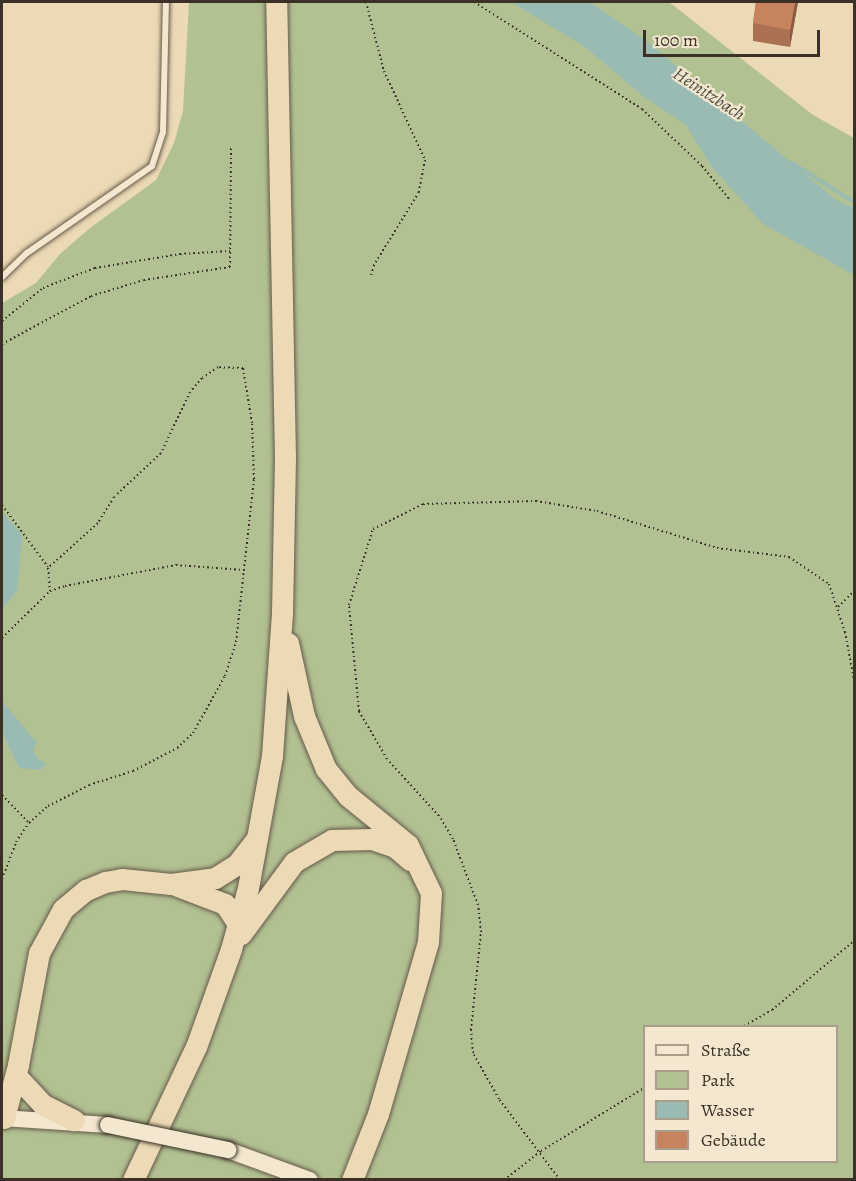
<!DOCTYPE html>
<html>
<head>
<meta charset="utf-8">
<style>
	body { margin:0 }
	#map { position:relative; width:856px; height:1181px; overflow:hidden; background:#ecdab6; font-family:Alegreya,serif }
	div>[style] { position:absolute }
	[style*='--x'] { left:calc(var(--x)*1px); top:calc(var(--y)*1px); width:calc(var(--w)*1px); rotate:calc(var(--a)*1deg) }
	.green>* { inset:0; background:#b2c192 }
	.water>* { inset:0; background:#9abab4 }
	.stream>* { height:4px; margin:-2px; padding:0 2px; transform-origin:2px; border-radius:2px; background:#9abab4 }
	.path>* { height:2px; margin-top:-1px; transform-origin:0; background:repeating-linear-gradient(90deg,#3a3026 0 1.5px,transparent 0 4.5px) }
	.roads { filter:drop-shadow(0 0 2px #665a4a) drop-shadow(0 0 2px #665a4a) }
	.lane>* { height:6px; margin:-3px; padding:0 3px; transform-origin:3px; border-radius:3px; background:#f3e7d0 }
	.secondary>* { height:16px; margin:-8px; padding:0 8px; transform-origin:8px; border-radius:8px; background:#f3e7d0 }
	.highway>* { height:21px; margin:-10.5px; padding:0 10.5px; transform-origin:10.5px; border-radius:10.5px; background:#ecdab6 }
	.bridges { filter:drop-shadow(0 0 2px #3a3026) drop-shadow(0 0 2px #3a3026) }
	.secondary-bridge>* { height:16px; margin:-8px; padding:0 8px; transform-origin:8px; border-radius:8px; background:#f3e7d0 }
	.wall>* { inset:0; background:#ab7152 }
	.shaded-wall>* { inset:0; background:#8b5c42 }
	.building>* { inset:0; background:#c7835f }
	span { translate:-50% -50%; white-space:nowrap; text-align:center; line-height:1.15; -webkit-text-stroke:4.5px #f3e7d0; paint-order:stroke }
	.water-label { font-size:18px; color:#4d4c42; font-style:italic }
	.frame { position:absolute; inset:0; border:3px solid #3a3026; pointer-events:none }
	.legend { position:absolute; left:643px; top:1025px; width:195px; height:138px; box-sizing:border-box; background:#f3e7d0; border:2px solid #a99e8c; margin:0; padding:8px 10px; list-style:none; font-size:18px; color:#3a3026 }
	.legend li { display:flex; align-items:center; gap:12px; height:30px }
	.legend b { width:30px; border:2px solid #a99e8c }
	.scale { position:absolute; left:643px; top:30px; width:177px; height:27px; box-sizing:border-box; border:3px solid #3a3026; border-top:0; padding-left:8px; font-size:18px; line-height:21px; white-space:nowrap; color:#3a3026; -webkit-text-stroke:4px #f3e7d0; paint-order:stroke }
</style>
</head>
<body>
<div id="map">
	<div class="green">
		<i style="clip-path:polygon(evenodd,189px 2px,669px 2px,813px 115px,854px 138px,854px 1179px,2px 1179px,2px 303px,36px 283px,60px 254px,90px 228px,156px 180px,174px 143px,183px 111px,189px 2px,644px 1026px,836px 1026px,836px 1162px,644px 1162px,644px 1026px)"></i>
	</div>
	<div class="water">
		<i style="clip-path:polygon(511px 2px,590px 2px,645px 40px,836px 200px,854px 208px,854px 275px,763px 224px,711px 166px,686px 125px,643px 96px,585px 47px)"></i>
		<i style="clip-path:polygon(2px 512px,22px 535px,17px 591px,2px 609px)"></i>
		<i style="clip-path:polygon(2px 701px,37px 743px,33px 749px,36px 757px,46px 764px,41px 770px,19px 768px,2px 732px)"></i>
	</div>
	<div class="stream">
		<i style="--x:792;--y:163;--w:73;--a:32.2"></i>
	</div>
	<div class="path">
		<i style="--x:366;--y:2;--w:71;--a:75.4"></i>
		<i style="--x:384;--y:71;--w:98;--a:65.3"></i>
		<i style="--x:425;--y:160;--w:33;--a:101"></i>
		<i style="--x:419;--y:192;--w:86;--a:121.7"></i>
		<i style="--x:374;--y:265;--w:11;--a:105"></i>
		<i style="--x:474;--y:2;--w:199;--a:32.5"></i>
		<i style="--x:642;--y:109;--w:83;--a:43.5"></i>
		<i style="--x:702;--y:166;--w:45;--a:50.4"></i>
		<i style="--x:2;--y:321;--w:53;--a:-38.8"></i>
		<i style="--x:43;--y:288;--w:56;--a:-21"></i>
		<i style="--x:95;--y:268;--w:86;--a:-9.4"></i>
		<i style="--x:180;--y:254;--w:50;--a:-3.4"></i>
		<i style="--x:2;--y:344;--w:101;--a:-28.3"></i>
		<i style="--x:91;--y:296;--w:55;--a:-16.8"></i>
		<i style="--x:144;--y:280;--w:87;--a:-8.6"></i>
		<i style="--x:230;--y:267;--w:120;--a:-89.5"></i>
		<i style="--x:2;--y:505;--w:77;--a:53.4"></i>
		<i style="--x:838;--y:607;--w:23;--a:-45"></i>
		<i style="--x:2;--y:638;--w:67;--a:-44.4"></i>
		<i style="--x:50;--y:591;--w:16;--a:-18"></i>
		<i style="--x:65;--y:586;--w:113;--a:-10.7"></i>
		<i style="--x:176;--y:565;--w:68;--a:4.2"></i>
		<i style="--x:2;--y:795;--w:37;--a:46"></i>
		<i style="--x:2;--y:879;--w:40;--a:-69"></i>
		<i style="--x:16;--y:842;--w:23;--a:-56"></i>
		<i style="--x:29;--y:823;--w:25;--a:-42"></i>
		<i style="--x:48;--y:806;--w:46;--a:-27.1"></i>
		<i style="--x:89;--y:785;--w:46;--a:-17.7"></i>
		<i style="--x:133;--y:771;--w:50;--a:-27.6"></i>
		<i style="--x:177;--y:748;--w:22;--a:-43"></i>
		<i style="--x:193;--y:733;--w:65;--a:-60.7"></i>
		<i style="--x:225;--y:676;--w:36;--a:-72"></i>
		<i style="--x:236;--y:642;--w:164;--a:-83.7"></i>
		<i style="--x:254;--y:479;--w:56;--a:-92"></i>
		<i style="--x:252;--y:423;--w:56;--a:-99.3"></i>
		<i style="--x:243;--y:368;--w:25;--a:-178"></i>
		<i style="--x:218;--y:367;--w:19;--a:145"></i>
		<i style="--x:202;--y:378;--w:18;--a:131"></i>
		<i style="--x:190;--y:392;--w:68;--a:115.4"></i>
		<i style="--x:161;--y:453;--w:64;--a:136.9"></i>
		<i style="--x:114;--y:497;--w:31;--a:122"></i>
		<i style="--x:98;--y:523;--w:67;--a:138"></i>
		<i style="--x:48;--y:568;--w:23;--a:85"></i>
		<i style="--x:744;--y:1026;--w:32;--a:-30"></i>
		<i style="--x:772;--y:1010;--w:107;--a:-40.1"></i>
		<i style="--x:504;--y:1180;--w:47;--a:-38.1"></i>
		<i style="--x:541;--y:1151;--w:121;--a:-31.5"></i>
		<i style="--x:560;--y:1180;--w:101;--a:-127"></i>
		<i style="--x:499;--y:1099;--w:53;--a:-119.5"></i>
		<i style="--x:473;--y:1053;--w:23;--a:-95"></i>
		<i style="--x:471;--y:1030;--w:99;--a:-84.2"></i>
		<i style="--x:481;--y:932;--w:27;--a:-96"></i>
		<i style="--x:478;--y:905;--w:71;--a:-110.7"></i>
		<i style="--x:453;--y:839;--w:27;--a:-121"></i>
		<i style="--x:439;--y:816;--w:77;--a:-132.4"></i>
		<i style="--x:387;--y:759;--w:56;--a:-120.3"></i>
		<i style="--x:359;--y:711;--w:106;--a:-95.4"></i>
		<i style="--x:349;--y:605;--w:80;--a:-72.5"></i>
		<i style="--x:373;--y:529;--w:56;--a:-26.6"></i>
		<i style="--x:423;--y:504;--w:113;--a:-1.5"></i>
		<i style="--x:536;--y:501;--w:62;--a:9.3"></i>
		<i style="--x:597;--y:511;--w:126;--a:17.1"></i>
		<i style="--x:717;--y:548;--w:73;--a:7.1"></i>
		<i style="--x:789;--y:557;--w:48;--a:34"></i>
		<i style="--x:829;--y:584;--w:51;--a:71.6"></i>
		<i style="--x:845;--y:632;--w:49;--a:79.4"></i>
	</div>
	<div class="roads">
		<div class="lane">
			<i style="--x:2;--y:277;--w:35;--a:-44"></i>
			<i style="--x:27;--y:253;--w:152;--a:-34.8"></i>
			<i style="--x:152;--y:166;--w:36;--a:-72"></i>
			<i style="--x:163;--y:132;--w:130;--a:-88.7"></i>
		</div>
		<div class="secondary">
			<i style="--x:2;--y:1118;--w:106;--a:3.8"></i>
			<i style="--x:228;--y:1150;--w:87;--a:20.1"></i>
		</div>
		<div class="highway">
			<i style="--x:288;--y:643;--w:75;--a:77.6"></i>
			<i style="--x:304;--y:716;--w:57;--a:67.5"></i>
			<i style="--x:326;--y:769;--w:35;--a:51"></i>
			<i style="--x:348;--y:796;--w:77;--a:39.2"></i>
			<i style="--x:408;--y:845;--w:53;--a:64.4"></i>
			<i style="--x:431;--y:893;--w:49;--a:93.5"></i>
			<i style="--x:428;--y:942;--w:179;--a:106.2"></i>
			<i style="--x:378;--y:1114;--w:71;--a:111.5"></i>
			<i style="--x:175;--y:885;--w:53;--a:20.8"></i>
			<i style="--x:225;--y:904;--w:24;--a:57"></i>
			<i style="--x:241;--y:934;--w:89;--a:-53.6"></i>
			<i style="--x:294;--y:862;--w:44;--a:-30.1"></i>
			<i style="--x:332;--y:840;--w:40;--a:-1.4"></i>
			<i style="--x:372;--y:839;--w:24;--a:19"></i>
			<i style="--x:395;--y:847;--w:20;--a:41"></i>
			<i style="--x:19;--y:1079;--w:34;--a:47"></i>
			<i style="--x:42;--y:1104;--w:36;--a:27"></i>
			<i style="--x:4;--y:1118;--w:55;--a:-75.2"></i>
			<i style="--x:18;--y:1065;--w:114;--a:-79.4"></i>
			<i style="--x:39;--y:953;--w:50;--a:-61.4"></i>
			<i style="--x:63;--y:909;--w:30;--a:-40"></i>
			<i style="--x:86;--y:890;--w:21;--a:-23"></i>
			<i style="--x:105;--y:882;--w:17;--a:-10"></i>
			<i style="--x:122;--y:879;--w:49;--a:5.8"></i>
			<i style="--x:171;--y:884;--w:44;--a:-7.8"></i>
			<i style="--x:215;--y:878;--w:26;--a:-32"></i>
			<i style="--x:237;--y:864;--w:31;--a:-52"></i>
			<i style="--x:133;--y:1180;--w:147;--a:-64.7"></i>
			<i style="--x:196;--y:1047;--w:104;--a:-70.3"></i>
			<i style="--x:231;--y:949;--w:63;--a:-74.4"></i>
			<i style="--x:248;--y:888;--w:134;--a:-79.7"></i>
			<i style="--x:272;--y:756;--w:143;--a:-86"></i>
			<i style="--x:282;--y:613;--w:155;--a:-88.9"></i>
			<i style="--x:285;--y:458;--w:456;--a:-91.1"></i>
		</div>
	</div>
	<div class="bridges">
		<div class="secondary-bridge">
			<i style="--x:108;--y:1125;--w:123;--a:11.8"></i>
		</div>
	</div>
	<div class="wall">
		<i style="clip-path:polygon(756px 2px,798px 2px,790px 47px,753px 41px,753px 23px)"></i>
	</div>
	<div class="shaded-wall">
		<i style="clip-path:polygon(795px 2px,798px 2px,790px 47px,790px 30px)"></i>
	</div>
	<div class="building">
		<i style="clip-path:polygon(756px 2px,795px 2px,790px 30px,753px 23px)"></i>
	</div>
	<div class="water-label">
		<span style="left:709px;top:94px;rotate:33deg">Heinitzbach</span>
	</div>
	<div class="frame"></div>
	<ul class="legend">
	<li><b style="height:8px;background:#f3e7d0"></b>Straße</li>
	<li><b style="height:16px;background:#b2c192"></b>Park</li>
	<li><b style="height:16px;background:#9abab4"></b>Wasser</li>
	<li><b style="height:16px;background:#c7835f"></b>Gebäude</li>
	</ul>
	<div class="scale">100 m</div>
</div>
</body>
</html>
